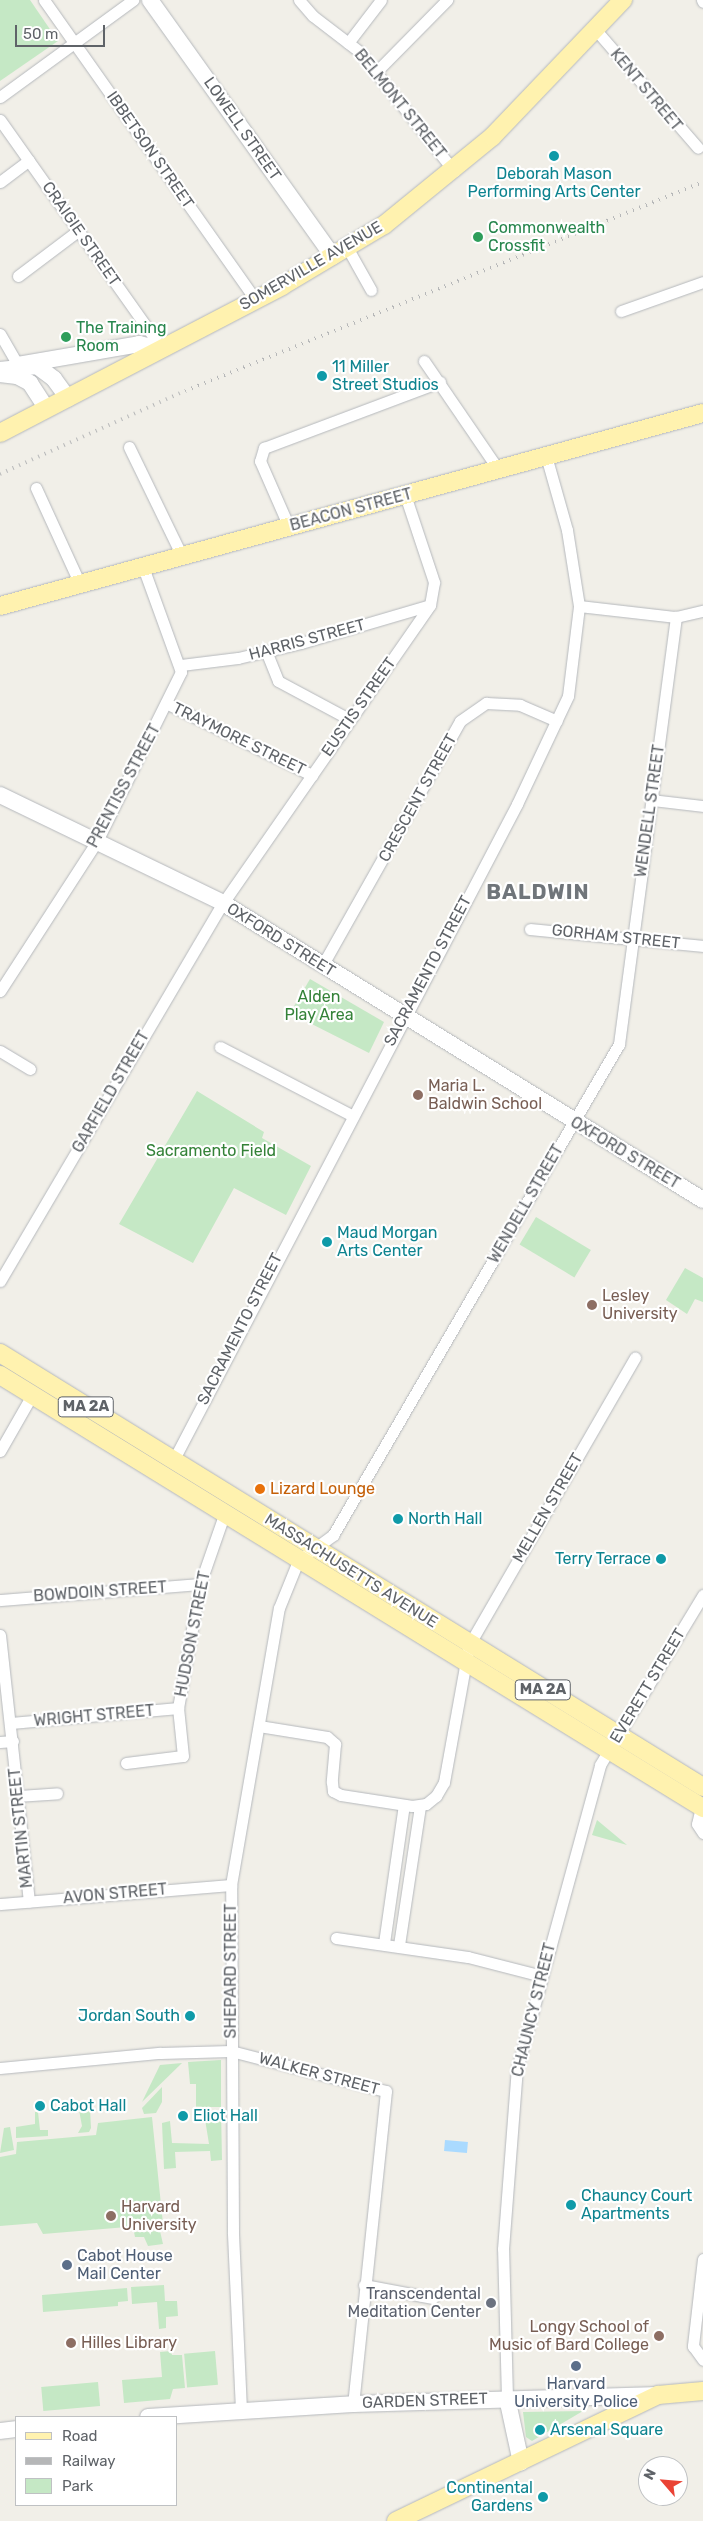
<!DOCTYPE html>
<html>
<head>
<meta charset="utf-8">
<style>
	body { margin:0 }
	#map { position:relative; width:703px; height:2521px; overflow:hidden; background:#f1efe8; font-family:Rubik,sans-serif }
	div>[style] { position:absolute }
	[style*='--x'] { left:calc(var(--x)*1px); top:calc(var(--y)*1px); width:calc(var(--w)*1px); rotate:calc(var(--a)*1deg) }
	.green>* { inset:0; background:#c5e8c5; transform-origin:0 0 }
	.water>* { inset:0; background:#aadaff; transform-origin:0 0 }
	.roads { filter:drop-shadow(0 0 1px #b5b8bc) drop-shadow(0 0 1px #b5b8bc) }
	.street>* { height:11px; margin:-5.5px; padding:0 5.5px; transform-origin:5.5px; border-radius:5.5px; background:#fff }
	.secondary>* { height:16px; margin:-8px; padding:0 8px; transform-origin:8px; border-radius:8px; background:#fff }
	.primary>* { height:18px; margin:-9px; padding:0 9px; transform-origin:9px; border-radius:9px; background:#fff2af }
	.rail>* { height:4px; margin-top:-2px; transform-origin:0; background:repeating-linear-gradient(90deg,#b6b7b8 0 1px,transparent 0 7px) }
	.dots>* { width:14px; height:14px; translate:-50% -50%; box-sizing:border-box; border:2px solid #fff; border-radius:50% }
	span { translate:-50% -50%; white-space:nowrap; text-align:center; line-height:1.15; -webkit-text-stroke:4.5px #fff; paint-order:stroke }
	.shield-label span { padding:1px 4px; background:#fff; border:1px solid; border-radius:4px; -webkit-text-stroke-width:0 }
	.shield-label { font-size:15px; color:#5f6368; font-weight:700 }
	.street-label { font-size:16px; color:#5f6368 }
	.culture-label { font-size:16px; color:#0d838f }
	.left { translate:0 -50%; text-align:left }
	.right { translate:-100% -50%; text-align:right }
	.leisure-label { font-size:16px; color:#27864d }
	.park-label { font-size:16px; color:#348238 }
	.education-label { font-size:16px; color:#785e54 }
	.food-label { font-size:16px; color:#c56008 }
	.service-label { font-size:16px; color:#4e5e75 }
	.worship-label { font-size:16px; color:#5b616d }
	.district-label { font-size:21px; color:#70757a; font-weight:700; letter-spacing:1px }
	.legend { position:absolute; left:15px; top:2416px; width:162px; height:90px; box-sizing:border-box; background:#fff; border:1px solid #bfc1c3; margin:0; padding:6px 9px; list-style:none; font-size:15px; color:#5f6368 }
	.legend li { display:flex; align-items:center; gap:10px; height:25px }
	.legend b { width:25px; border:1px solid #bfc1c3 }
	.north { position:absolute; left:638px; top:2456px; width:50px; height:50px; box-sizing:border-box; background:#fff; border:1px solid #bfc1c3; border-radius:50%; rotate:297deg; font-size:14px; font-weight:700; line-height:20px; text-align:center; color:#5f6368 }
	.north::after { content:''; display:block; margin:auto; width:18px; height:22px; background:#ea4335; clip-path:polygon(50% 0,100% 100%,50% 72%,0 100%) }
	.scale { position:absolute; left:15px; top:25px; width:90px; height:22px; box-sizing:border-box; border:2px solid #5f6368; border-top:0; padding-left:6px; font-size:15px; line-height:18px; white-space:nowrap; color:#5f6368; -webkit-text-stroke:4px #fff; paint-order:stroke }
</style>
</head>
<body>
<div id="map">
	<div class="green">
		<i style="clip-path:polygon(0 0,30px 0,58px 41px,0 81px)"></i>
		<i style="clip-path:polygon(310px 979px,384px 1022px,369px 1053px,290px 1013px)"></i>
		<i style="clip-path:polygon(197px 1091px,264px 1132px,262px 1138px,311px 1166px,286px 1215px,234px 1188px,193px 1263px,119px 1224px)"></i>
		<i style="left:536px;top:1217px;width:64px;height:32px;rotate:31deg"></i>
		<i style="clip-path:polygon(685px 1268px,703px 1278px,703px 1302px,695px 1299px,687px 1314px,666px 1300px)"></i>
		<i style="clip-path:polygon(597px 1820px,627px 1845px,592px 1835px)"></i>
		<i style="clip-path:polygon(221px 2060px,221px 2107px,196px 2107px,196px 2084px,190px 2084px,188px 2062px)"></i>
		<i style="clip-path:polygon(182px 2063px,142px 2102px,160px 2065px)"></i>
		<i style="clip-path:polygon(162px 2087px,162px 2102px,156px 2113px,144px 2114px,142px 2108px)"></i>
		<i style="clip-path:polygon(90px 2109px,91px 2128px,89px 2132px,78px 2133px,82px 2126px,79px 2110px)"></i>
		<i style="clip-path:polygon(221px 2111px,222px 2160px,211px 2161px,210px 2151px,175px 2152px,176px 2168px,164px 2169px,162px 2123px,170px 2121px,172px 2143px,209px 2144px,204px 2113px)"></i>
		<i style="clip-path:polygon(35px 2112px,38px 2112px,40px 2130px,48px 2130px,48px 2136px,16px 2138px,16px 2127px,35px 2124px)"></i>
		<i style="clip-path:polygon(152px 2117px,163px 2224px,43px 2234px,37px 2223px,0 2226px,0 2157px,16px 2154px,17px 2142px,96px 2135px,98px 2123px)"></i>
		<i style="clip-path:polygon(10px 2127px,14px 2150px,0 2153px,4px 2128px)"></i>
		<i style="clip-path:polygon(160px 2231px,163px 2244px,148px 2246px,144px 2237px,135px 2237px,134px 2232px)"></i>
		<i style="clip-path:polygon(164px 2285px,165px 2301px,177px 2301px,178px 2316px,166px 2317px,166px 2328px,159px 2329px,157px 2302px,132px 2304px,131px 2287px)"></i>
		<i style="clip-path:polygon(127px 2288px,128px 2301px,118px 2302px,118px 2306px,43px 2312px,42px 2295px)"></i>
		<i style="clip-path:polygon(171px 2351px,172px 2355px,182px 2355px,185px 2388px,173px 2389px,170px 2399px,124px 2403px,122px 2380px,162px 2377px,160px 2352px)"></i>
		<i style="left:215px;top:2351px;width:34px;height:31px;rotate:85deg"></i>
		<i style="left:98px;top:2382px;width:24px;height:57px;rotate:85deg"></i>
		<i style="clip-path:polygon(583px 2411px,532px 2441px,526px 2437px,523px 2412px)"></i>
	</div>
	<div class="water">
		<i style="left:445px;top:2140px;width:23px;height:11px;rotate:5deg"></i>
	</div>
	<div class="roads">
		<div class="street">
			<i style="--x:44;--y:0;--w:367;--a:54.8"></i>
			<i style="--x:299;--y:0;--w:21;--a:49"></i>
			<i style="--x:313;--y:16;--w:59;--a:37.5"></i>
			<i style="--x:360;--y:52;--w:152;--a:51.7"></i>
			<i style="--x:702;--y:0;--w:2;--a:63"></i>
			<i style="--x:595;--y:29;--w:157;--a:49.1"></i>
			<i style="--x:348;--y:43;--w:54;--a:-52.5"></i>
			<i style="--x:375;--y:73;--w:103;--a:-45.4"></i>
			<i style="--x:0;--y:97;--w:165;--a:-36.1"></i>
			<i style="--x:0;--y:120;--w:281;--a:54.7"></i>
			<i style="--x:0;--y:182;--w:36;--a:-37"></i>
			<i style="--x:348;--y:249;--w:47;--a:60.7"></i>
			<i style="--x:18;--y:276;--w:76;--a:-37"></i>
			<i style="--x:621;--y:311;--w:87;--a:-19.5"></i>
			<i style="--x:0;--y:334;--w:36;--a:60"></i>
			<i style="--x:424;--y:361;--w:131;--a:55.6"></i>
			<i style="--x:129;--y:447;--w:121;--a:64.1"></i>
			<i style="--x:36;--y:488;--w:106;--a:65.4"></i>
			<i style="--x:289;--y:527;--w:72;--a:-113.7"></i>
			<i style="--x:260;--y:461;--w:14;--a:-73"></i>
			<i style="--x:264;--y:448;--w:188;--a:-20.6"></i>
			<i style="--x:579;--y:606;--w:98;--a:6.5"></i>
			<i style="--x:676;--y:617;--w:28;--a:-13"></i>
			<i style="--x:266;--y:651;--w:32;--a:68"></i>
			<i style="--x:278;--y:681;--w:81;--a:28.2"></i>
			<i style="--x:181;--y:665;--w:57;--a:-7"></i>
			<i style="--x:238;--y:658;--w:65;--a:-13.4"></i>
			<i style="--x:301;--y:643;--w:134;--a:-16.4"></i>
			<i style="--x:166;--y:703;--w:163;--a:26.3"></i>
			<i style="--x:652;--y:800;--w:51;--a:6.7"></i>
			<i style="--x:530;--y:929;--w:174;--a:5.6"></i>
			<i style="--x:322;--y:966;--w:281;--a:-60.6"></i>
			<i style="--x:460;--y:721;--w:32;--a:-35"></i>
			<i style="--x:486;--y:703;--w:34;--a:3"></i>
			<i style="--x:520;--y:705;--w:40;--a:23.4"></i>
			<i style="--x:0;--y:991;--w:179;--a:-57.1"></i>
			<i style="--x:97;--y:841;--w:189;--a:-63.6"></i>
			<i style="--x:181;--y:672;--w:112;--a:-109.9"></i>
			<i style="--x:220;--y:1047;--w:148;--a:27.4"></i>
			<i style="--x:0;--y:1051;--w:35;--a:31"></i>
			<i style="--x:0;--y:1281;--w:439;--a:-59.5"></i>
			<i style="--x:223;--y:903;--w:363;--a:-55.2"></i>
			<i style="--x:430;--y:605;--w:23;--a:-80"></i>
			<i style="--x:434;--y:582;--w:92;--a:-108.4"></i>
			<i style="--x:0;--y:1451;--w:64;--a:-60.3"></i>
			<i style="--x:173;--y:1461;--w:742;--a:-62.36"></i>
			<i style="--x:517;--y:804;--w:119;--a:-64.7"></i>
			<i style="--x:568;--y:696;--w:91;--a:-83"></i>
			<i style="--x:579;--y:606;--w:77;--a:-99"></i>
			<i style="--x:567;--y:530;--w:77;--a:-105.8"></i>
			<i style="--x:0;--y:1600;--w:201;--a:-4.6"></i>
			<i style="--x:0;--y:1635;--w:268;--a:83.8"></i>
			<i style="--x:11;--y:1723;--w:168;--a:-5.1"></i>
			<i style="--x:259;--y:1726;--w:69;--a:9.2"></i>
			<i style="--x:327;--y:1737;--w:11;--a:41"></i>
			<i style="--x:335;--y:1744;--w:38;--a:95"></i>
			<i style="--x:332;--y:1782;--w:9;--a:84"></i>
			<i style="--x:333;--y:1791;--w:9;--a:27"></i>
			<i style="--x:341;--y:1795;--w:72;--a:8.8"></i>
			<i style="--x:412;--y:1806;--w:14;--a:-8"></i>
			<i style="--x:426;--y:1804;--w:13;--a:-39"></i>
			<i style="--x:436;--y:1796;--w:16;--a:-60"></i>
			<i style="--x:444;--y:1782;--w:139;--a:-79.7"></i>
			<i style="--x:469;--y:1645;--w:332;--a:-60"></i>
			<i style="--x:0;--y:1742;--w:13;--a:-4"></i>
			<i style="--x:126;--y:1763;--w:57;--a:-7"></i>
			<i style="--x:183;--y:1756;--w:48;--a:-95.9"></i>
			<i style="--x:178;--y:1708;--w:126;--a:-79.9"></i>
			<i style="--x:200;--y:1584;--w:73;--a:-70.8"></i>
			<i style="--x:18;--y:1796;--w:39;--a:-4"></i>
			<i style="--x:701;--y:1807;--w:17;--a:103"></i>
			<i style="--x:697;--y:1824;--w:11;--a:56"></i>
			<i style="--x:0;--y:1904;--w:232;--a:-4.7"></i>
			<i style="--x:336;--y:1938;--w:133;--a:8.2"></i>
			<i style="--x:468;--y:1957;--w:76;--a:14.4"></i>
			<i style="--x:384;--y:1943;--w:139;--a:-81.8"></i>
			<i style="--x:399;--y:1945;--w:141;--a:-81.4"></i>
			<i style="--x:0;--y:2068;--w:161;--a:-5.4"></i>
			<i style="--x:160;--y:2053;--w:71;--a:-1.6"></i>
			<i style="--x:231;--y:2051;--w:160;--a:14.5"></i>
			<i style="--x:386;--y:2091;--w:315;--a:96"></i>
			<i style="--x:703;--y:2259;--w:88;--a:96.6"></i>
			<i style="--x:693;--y:2346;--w:17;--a:54"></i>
			<i style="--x:364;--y:2285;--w:70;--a:10.7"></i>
			<i style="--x:507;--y:2398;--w:149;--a:-91.5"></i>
			<i style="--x:503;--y:2249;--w:181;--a:-85.6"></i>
			<i style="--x:517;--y:2069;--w:315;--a:-74.7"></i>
			<i style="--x:600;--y:1765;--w:199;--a:-58.8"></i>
			<i style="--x:241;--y:2410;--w:178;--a:-92.6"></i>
			<i style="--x:233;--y:2232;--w:347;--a:-90.3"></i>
			<i style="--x:231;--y:1885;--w:281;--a:-80.2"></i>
			<i style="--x:279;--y:1608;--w:51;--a:-68"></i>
			<i style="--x:298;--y:1561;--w:44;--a:-36.6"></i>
			<i style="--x:333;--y:1535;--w:568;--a:-59.78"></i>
			<i style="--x:619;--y:1044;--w:431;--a:-82.4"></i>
		</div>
		<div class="secondary">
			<i style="--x:150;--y:0;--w:315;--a:54.5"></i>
			<i style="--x:18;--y:365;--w:123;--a:-9.8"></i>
			<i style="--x:139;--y:344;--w:24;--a:12"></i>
			<i style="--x:0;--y:370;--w:37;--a:-6"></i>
			<i style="--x:37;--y:366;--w:21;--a:37"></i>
			<i style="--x:54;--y:379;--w:24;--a:54"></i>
			<i style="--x:0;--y:374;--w:17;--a:7"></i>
			<i style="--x:17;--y:376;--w:15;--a:28"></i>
			<i style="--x:30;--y:383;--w:31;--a:57"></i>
			<i style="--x:0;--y:795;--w:248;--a:25.8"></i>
			<i style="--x:223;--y:903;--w:564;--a:31.75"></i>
			<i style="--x:507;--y:2398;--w:66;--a:77.7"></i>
			<i style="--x:148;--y:2417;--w:205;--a:-3.6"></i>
			<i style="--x:353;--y:2404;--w:305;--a:-1.7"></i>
			<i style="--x:0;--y:2431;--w:16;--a:-7"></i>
		</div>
		<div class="primary">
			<i style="--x:0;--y:433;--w:318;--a:-27.5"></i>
			<i style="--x:282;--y:286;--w:119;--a:-30.9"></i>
			<i style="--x:384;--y:225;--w:139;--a:-39.2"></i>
			<i style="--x:492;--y:137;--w:190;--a:-46.3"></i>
			<i style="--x:0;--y:606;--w:729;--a:-15.35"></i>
			<i style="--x:0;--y:1353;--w:826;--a:31.69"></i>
			<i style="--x:0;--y:1375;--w:826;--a:31.63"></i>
			<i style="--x:396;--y:2521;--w:291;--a:-25.7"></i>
			<i style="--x:658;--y:2395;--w:45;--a:-5.1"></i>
		</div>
	</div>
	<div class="rail">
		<i style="--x:0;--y:474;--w:203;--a:-24.2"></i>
		<i style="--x:185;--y:391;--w:559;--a:-21.97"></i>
	</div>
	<div class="dots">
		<i style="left:554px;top:156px;background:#0f9aa8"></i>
		<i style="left:478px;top:237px;background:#2e9e5b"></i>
		<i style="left:66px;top:337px;background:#2e9e5b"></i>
		<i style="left:322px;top:376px;background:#0f9aa8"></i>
		<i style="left:418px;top:1095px;background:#8d6e63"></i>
		<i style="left:327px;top:1242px;background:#0f9aa8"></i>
		<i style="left:592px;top:1305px;background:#8d6e63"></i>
		<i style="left:260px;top:1489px;background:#e8710a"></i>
		<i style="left:398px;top:1519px;background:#0f9aa8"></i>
		<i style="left:661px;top:1559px;background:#0f9aa8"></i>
		<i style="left:190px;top:2016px;background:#0f9aa8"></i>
		<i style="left:40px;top:2106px;background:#0f9aa8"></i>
		<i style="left:183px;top:2116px;background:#0f9aa8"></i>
		<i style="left:571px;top:2205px;background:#0f9aa8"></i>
		<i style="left:111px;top:2216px;background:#8d6e63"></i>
		<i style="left:67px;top:2265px;background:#5c6f8a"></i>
		<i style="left:491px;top:2303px;background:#6b7280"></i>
		<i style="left:659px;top:2336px;background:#8d6e63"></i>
		<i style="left:71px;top:2343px;background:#8d6e63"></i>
		<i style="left:576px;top:2366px;background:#5c6f8a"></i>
		<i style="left:540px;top:2430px;background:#0f9aa8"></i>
		<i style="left:543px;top:2497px;background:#0f9aa8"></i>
	</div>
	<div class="shield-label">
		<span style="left:86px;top:1407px">MA 2A</span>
		<span style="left:543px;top:1690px">MA 2A</span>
	</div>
	<div class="street-label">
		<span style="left:646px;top:90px;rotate:50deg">KENT STREET</span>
		<span style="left:400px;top:104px;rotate:51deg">BELMONT STREET</span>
		<span style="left:242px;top:129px;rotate:55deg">LOWELL STREET</span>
		<span style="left:150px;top:150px;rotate:55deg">IBBETSON STREET</span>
		<span style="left:81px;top:234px;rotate:55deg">CRAIGIE STREET</span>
		<span style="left:311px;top:266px;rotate:-30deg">SOMERVILLE AVENUE</span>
		<span style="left:351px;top:510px;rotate:-15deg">BEACON STREET</span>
		<span style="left:307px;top:640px;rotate:-15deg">HARRIS STREET</span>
		<span style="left:359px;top:707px;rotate:-55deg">EUSTIS STREET</span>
		<span style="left:239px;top:739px;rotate:26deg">TRAYMORE STREET</span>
		<span style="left:124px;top:786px;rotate:-62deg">PRENTISS STREET</span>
		<span style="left:418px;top:798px;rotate:-61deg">CRESCENT STREET</span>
		<span style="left:650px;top:811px;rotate:-82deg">WENDELL STREET</span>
		<span style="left:616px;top:937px;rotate:6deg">GORHAM STREET</span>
		<span style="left:281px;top:940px;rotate:32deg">OXFORD STREET</span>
		<span style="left:428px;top:971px;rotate:-62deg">SACRAMENTO STREET</span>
		<span style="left:111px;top:1092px;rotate:-60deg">GARFIELD STREET</span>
		<span style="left:625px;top:1153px;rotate:31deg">OXFORD STREET</span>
		<span style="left:526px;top:1204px;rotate:-60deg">WENDELL STREET</span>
		<span style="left:240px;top:1329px;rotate:-63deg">SACRAMENTO STREET</span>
		<span style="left:548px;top:1508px;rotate:-60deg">MELLEN STREET</span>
		<span style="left:351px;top:1571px;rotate:32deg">MASSACHUSETTS AVENUE</span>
		<span style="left:100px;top:1592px;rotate:-4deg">BOWDOIN STREET</span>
		<span style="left:193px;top:1634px;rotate:-79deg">HUDSON STREET</span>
		<span style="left:648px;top:1686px;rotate:-59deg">EVERETT STREET</span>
		<span style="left:94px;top:1716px;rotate:-5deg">WRIGHT STREET</span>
		<span style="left:21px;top:1828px;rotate:-96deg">MARTIN STREET</span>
		<span style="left:115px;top:1894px;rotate:-5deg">AVON STREET</span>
		<span style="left:231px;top:1971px;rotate:-90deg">SHEPARD STREET</span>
		<span style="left:534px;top:2010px;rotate:-76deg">CHAUNCY STREET</span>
		<span style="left:319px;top:2074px;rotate:15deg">WALKER STREET</span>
		<span style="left:425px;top:2401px;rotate:-2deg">GARDEN STREET</span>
	</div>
	<div class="culture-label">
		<span style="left:554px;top:183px">Deborah Mason<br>Performing Arts Center</span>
		<span class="left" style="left:332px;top:376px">11 Miller<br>Street Studios</span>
		<span class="left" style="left:337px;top:1242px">Maud Morgan<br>Arts Center</span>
		<span class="left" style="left:408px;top:1519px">North Hall</span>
		<span class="right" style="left:651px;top:1559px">Terry Terrace</span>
		<span class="right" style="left:180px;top:2016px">Jordan South</span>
		<span class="left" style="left:50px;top:2106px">Cabot Hall</span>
		<span class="left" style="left:193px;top:2116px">Eliot Hall</span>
		<span class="left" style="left:581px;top:2205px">Chauncy Court<br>Apartments</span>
		<span class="left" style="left:550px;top:2430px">Arsenal Square</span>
		<span class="right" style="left:533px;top:2497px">Continental<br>Gardens</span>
	</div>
	<div class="leisure-label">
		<span class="left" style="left:488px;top:237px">Commonwealth<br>Crossfit</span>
		<span class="left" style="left:76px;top:337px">The Training<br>Room</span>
	</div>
	<div class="park-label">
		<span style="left:319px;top:1006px">Alden<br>Play Area</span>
		<span style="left:211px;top:1151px">Sacramento Field</span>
	</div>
	<div class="education-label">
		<span class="left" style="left:428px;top:1095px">Maria L.<br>Baldwin School</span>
		<span class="left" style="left:602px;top:1305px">Lesley<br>University</span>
		<span class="left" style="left:121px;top:2216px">Harvard<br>University</span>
		<span class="right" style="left:649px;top:2336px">Longy School of<br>Music of Bard College</span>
		<span class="left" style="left:81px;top:2343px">Hilles Library</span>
	</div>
	<div class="food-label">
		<span class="left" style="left:270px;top:1489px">Lizard Lounge</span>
	</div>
	<div class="service-label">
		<span class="left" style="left:77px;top:2265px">Cabot House<br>Mail Center</span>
		<span style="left:576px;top:2393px">Harvard<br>University Police</span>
	</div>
	<div class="worship-label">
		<span class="right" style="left:481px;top:2303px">Transcendental<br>Meditation Center</span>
	</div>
	<div class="district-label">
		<span style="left:538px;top:892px">BALDWIN</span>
	</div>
	<ul class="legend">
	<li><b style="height:6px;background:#fff2af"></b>Road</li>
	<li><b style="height:6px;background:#b6b7b8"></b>Railway</li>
	<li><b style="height:14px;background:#c5e8c5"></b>Park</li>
	</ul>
	<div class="north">N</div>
	<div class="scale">50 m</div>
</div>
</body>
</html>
